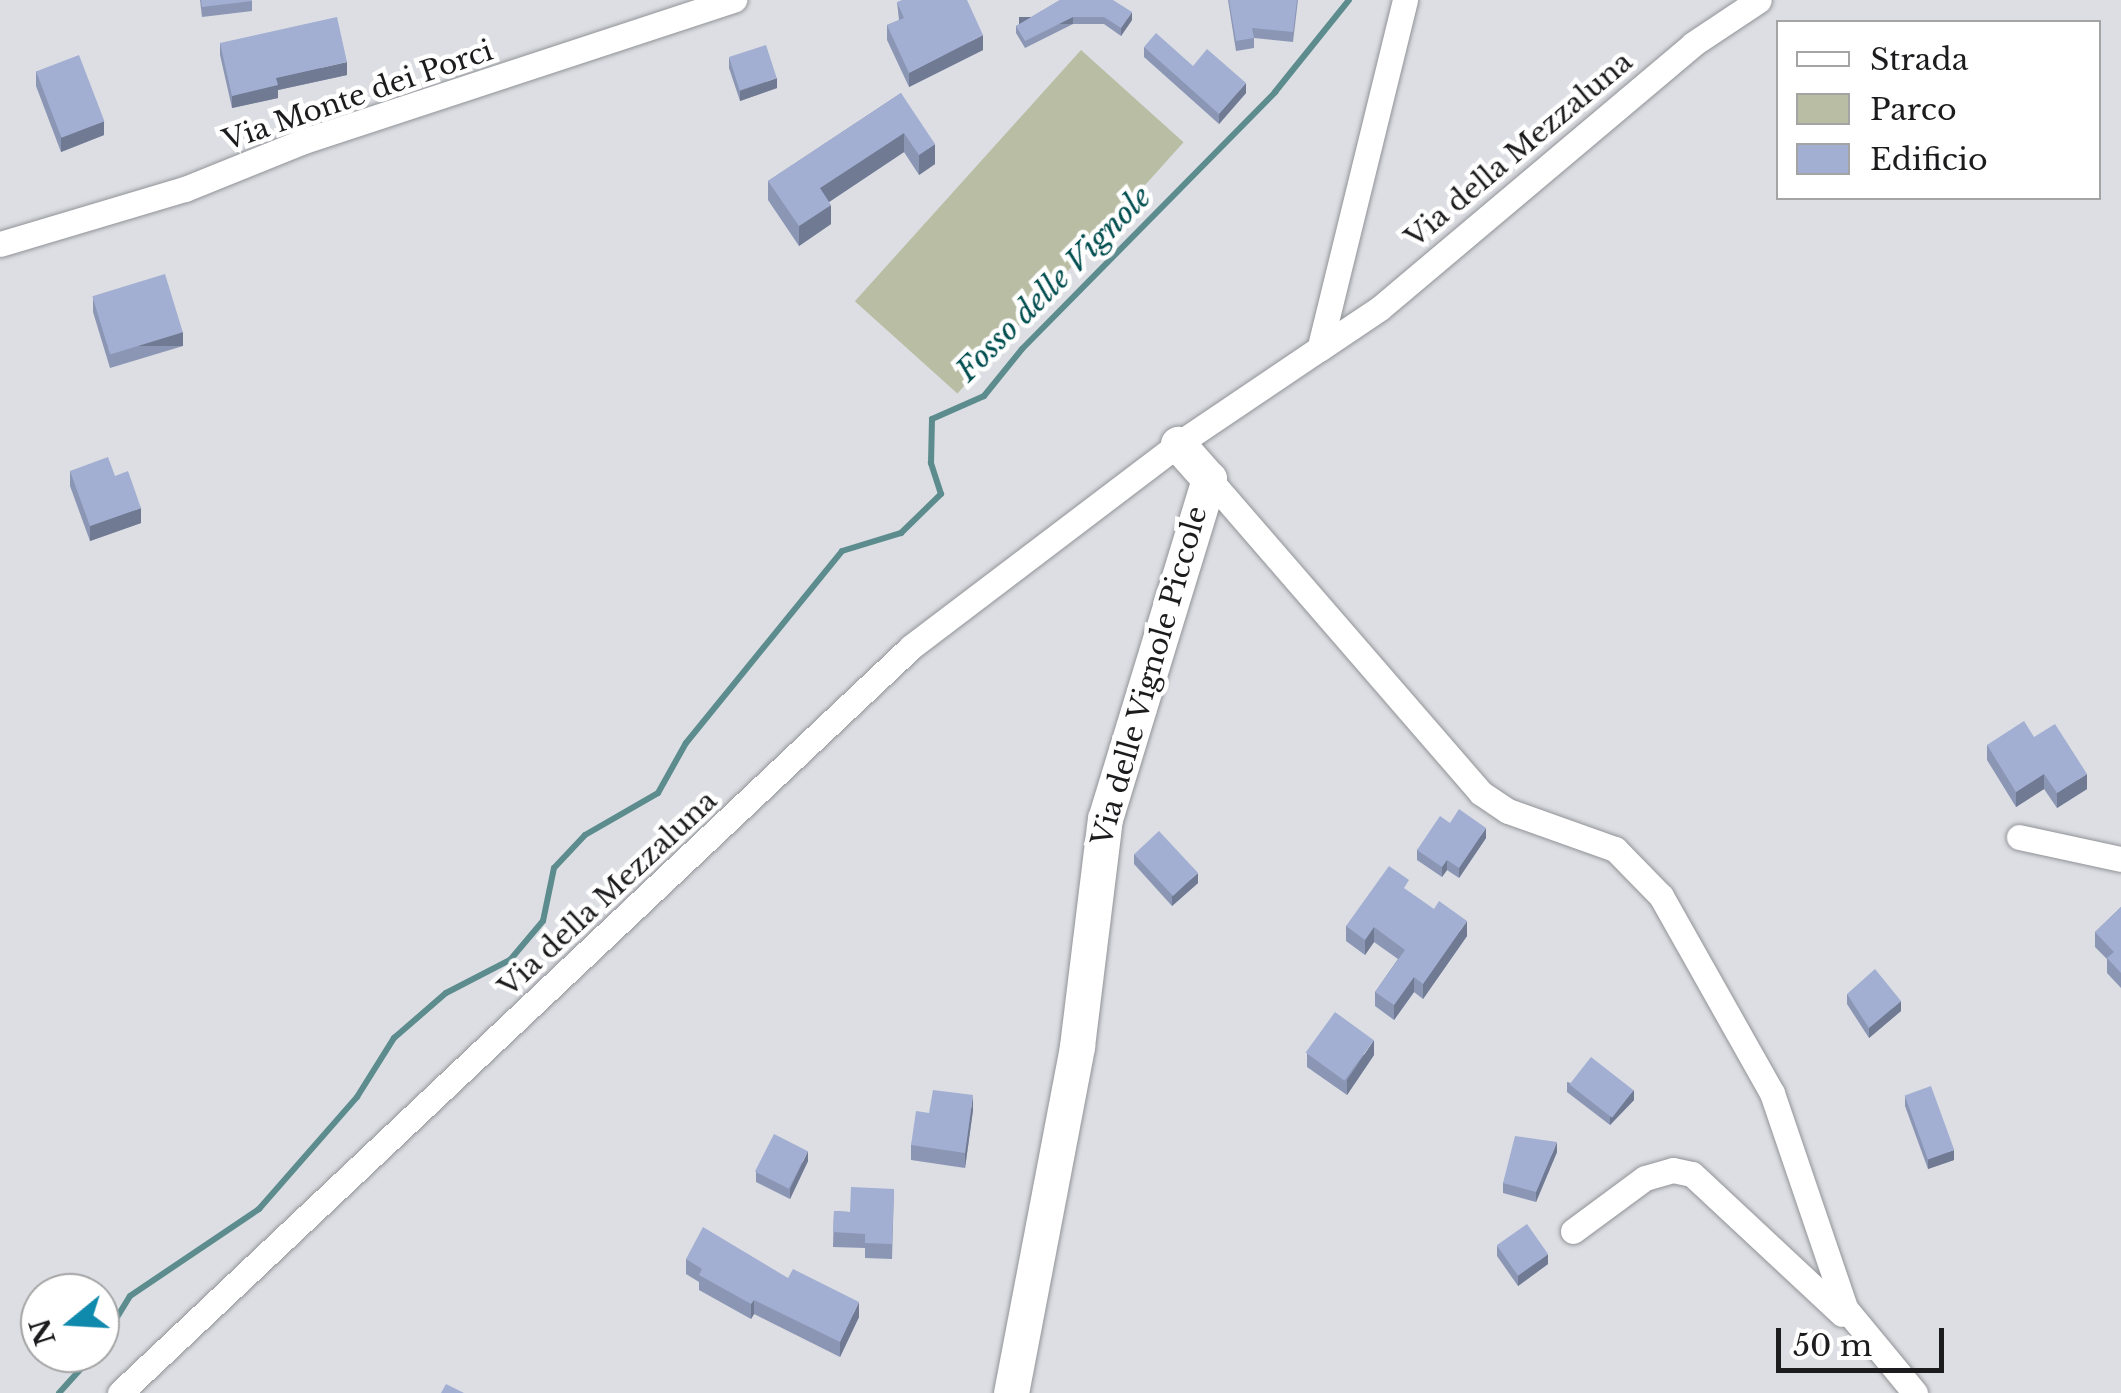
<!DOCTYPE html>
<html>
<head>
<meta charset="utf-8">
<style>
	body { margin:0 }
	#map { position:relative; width:2121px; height:1393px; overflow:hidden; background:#dcdee3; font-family:"Libre Baskerville",serif }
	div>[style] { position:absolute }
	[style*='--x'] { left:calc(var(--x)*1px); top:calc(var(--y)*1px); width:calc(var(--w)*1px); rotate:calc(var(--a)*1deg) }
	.green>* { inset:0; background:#b8bda3; transform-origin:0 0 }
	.stream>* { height:6px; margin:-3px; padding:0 3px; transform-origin:3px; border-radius:3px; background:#5c8c8d }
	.roads { filter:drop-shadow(0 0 2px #919397) drop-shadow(0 0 2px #919397) }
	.street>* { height:25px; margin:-12.5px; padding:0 12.5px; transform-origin:12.5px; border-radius:12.5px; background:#fff }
	.secondary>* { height:35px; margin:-17.5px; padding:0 17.5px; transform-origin:17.5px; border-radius:17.5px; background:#fff }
	.wall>* { inset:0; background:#8b96b5 }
	.shaded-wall>* { inset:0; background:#717a93; transform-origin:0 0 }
	.building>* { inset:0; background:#a2afd2; transform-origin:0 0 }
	span { translate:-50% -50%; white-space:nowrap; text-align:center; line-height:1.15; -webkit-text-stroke:9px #fff; paint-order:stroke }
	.street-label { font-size:28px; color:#1c1c1e }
	.water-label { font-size:30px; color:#004e4f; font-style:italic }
	.legend { position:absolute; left:1776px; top:20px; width:325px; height:180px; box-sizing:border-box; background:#fff; border:2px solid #a4a4a5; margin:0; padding:12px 18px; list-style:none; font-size:30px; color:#1c1c1e }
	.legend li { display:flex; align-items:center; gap:20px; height:50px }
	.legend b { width:50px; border:2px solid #a4a4a5 }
	.north { position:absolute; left:20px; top:1273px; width:100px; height:100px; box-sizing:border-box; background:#fff; border:2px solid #a4a4a5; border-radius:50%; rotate:252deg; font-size:28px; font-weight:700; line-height:40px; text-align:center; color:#1c1c1e }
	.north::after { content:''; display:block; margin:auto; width:35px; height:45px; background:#0f89ac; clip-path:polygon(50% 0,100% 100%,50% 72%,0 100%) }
	.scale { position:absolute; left:1776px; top:1328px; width:168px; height:45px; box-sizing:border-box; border:5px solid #1c1c1e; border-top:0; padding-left:12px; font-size:30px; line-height:35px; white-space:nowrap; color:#1c1c1e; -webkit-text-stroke:8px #fff; paint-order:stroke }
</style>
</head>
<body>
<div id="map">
	<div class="green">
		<i style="left:1081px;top:50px;width:138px;height:338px;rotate:42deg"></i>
	</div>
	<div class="stream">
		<i style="--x:100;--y:1345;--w:57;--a:-58.5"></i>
		<i style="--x:130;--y:1296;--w:156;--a:-34"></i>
		<i style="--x:259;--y:1209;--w:149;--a:-48.8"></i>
		<i style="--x:357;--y:1097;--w:70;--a:-57.9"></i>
		<i style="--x:394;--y:1038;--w:69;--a:-40.9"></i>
		<i style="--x:446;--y:993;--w:72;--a:-27.3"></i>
		<i style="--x:510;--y:960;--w:51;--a:-49.8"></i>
		<i style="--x:543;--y:921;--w:54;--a:-78.3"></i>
		<i style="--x:554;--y:868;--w:45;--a:-46.8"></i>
		<i style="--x:585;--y:835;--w:84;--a:-29.9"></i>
		<i style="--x:658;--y:793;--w:57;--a:-60.8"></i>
		<i style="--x:686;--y:743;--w:247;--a:-50.9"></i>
		<i style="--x:842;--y:551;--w:62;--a:-17"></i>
		<i style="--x:901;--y:533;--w:56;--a:-44.3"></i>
		<i style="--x:941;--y:494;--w:33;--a:-108"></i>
		<i style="--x:931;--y:463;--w:44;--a:-88.7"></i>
		<i style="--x:932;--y:419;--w:57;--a:-23.9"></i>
		<i style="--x:984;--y:396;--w:60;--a:-51"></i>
		<i style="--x:1022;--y:349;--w:361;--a:-45.4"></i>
		<i style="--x:1275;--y:92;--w:118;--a:-51.2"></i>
		<i style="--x:59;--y:1393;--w:54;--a:-48"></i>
	</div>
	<div class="roads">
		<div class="street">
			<i style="--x:1405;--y:0;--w:359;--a:103.8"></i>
			<i style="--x:1319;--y:349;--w:73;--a:-33.9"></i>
			<i style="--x:1380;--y:308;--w:409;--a:-40.1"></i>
			<i style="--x:1693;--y:44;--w:79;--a:-33.7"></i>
			<i style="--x:0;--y:244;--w:193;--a:-16.6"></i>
			<i style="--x:185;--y:189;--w:128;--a:-22"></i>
			<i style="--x:304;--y:141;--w:453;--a:-18.2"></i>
			<i style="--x:1209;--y:479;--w:415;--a:49.1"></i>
			<i style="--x:1481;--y:793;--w:32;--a:34"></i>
			<i style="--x:1508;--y:811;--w:114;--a:19.6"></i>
			<i style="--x:1615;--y:849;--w:66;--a:45.6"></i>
			<i style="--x:1661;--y:896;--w:226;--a:60.6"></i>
			<i style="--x:1772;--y:1093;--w:227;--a:71.2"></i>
			<i style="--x:1845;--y:1308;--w:110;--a:50.5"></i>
			<i style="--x:2019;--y:837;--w:104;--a:12.2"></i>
			<i style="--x:1573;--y:1231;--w:89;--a:-36.4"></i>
			<i style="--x:1645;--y:1178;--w:29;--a:-16"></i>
			<i style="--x:1673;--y:1170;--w:19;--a:12"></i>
			<i style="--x:1692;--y:1174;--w:205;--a:43"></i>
			<i style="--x:120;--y:1393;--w:1087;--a:-43.32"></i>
			<i style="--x:911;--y:647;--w:335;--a:-37.2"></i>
			<i style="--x:1178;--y:444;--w:170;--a:-34"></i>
		</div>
		<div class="secondary">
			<i style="--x:1011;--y:1393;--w:353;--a:-79.2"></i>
			<i style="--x:1077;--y:1046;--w:229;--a:-83"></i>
			<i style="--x:1105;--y:819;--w:356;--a:-73"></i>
			<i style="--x:1209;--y:479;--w:47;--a:-131.5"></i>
		</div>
	</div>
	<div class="wall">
		<i style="clip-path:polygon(200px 0,252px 0,252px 11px,202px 17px)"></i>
		<i style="clip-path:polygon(1060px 0,1132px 20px,1121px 36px,1104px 24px,1073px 24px,1025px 48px,1016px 33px,1016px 26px)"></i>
		<i style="clip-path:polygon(1228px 0,1298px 0,1293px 42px,1254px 38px,1254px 48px,1236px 51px)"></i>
		<i style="clip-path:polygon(897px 2px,983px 50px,909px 87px,887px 40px,887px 25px,899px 20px)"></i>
		<i style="clip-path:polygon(220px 43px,347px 75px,278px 90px,278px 98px,232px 108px,220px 55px)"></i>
		<i style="clip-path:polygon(1144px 47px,1246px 93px,1219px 124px,1144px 57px)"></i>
		<i style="clip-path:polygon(729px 58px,777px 88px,740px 101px,729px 68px)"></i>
		<i style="clip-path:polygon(36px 71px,104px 135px,61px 152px,36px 86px)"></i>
		<i style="clip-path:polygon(901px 93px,935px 164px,919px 175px,904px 152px,829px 202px,831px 224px,799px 246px,768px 200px,768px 181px)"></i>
		<i style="clip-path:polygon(93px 297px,183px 346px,110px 368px,93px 312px)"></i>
		<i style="clip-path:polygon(70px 471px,115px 476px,141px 523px,90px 541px,70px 486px)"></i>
		<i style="clip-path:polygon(2034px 737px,2087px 789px,2057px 808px,2044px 789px,2016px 807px,1987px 760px,1987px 745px)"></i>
		<i style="clip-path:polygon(1450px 823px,1486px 838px,1459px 878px,1447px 870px,1442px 877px,1417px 860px,1417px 850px)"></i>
		<i style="clip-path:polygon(1134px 854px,1198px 883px,1172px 906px,1134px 864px)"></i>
		<i style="clip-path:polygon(1409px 892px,1467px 936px,1423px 999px,1414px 992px,1394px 1020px,1375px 1006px,1375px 992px,1398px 959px,1374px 942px,1365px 955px,1346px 941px,1346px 926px)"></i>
		<i style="clip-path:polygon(2121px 907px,2121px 988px,2107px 973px,2107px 959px,2095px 947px,2095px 932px)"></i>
		<i style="clip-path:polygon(1847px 994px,1901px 1011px,1869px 1038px,1847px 1004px)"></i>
		<i style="clip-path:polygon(1307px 1053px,1374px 1055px,1347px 1095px,1307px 1067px)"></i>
		<i style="clip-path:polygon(1567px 1082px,1634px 1100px,1610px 1125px,1567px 1092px)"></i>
		<i style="clip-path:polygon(1905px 1096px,1954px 1160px,1928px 1169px,1905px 1106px)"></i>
		<i style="clip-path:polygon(973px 1110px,965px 1168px,911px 1160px,911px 1145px,929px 1113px)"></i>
		<i style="clip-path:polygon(1557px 1152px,1536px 1202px,1503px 1193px,1503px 1183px)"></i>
		<i style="clip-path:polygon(808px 1161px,790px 1199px,756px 1182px,756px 1172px)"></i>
		<i style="clip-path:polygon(894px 1189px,892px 1259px,865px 1258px,865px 1248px,833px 1247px,834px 1211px,850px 1212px)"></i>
		<i style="clip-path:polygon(1497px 1246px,1548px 1264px,1518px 1286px,1497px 1256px)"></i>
		<i style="clip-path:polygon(686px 1259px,788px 1278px,859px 1317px,840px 1357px,754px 1314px,751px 1319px,699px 1290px,699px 1282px,686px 1274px)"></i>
	</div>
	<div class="shaded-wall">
		<i style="clip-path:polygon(1132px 12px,1132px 20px,1121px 36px,1121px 28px)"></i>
		<i style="left:1073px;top:17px;width:7px;height:54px;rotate:90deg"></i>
		<i style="clip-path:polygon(983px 35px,983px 50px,909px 87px,909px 73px)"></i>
		<i style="clip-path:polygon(347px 62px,347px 75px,278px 90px,278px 98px,232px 108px,232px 96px,276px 78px)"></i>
		<i style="clip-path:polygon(777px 78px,777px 88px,740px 101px,740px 91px)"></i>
		<i style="clip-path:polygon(1246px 83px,1246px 93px,1219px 124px,1219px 114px)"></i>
		<i style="clip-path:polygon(104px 121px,104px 135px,61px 152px,61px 137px)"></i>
		<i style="clip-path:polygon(904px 133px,904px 152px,820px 208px,820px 188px)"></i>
		<i style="clip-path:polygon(935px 144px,935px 164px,919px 175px,919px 155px)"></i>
		<i style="clip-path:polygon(831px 205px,831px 224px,799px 246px,799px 226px)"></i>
		<i style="left:183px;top:332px;width:14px;height:76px;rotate:90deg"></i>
		<i style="clip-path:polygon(141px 508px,141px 523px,90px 541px,90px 526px)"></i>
		<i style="clip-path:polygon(2044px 774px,2044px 789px,2016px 807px,2016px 792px)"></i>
		<i style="clip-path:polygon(2087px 774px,2087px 789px,2057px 808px,2057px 793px)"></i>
		<i style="clip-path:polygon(1486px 828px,1486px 838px,1459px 878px,1459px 868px)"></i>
		<i style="clip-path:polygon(1447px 860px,1447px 870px,1442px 877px,1442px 867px)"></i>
		<i style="clip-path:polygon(1198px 873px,1198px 883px,1172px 906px,1172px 896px)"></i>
		<i style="clip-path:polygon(1467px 921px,1467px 936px,1423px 999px,1423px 984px)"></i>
		<i style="clip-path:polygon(1374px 927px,1374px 942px,1365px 955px,1365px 940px)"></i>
		<i style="clip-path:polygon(1414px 977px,1414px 992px,1394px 1020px,1394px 1005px)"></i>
		<i style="clip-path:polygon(1901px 1001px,1901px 1011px,1869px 1038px,1869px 1028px)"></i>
		<i style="clip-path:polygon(1374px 1040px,1374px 1055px,1347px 1095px,1347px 1080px)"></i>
		<i style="clip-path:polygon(1634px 1090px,1634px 1100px,1610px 1125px,1610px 1115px)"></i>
		<i style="clip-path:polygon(973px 1095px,973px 1110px,965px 1168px,965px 1153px)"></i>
		<i style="clip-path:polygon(1557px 1142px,1557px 1152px,1536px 1202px,1536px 1192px)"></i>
		<i style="clip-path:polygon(1954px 1150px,1954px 1160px,1928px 1169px,1928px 1159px)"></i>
		<i style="clip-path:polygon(808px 1151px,808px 1161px,790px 1199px,790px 1189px)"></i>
		<i style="clip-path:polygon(1548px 1254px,1548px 1264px,1518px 1286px,1518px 1276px)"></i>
		<i style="clip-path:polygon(754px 1300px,754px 1314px,751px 1319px,751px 1304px)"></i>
		<i style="clip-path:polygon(859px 1302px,859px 1317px,840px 1357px,840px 1342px)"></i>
	</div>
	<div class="building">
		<i style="clip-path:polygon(201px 0,252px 0,252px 1px,202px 7px)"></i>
		<i style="clip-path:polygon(902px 0,967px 0,983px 35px,909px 73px,887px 25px,904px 18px,897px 2px)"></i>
		<i style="clip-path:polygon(1060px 0,1113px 0,1132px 12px,1121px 28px,1104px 17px,1073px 17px,1025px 41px,1016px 26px)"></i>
		<i style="clip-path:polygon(1229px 0,1297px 0,1293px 32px,1252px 28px,1254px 38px,1236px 41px)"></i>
		<i style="clip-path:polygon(337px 17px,347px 62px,276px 78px,278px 85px,232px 96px,220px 43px)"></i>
		<i style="clip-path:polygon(1156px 33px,1193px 66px,1207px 49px,1246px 83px,1219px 114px,1144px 47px)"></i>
		<i style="left:766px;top:45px;width:35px;height:39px;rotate:72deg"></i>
		<i style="left:79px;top:55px;width:71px;height:46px;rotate:69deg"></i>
		<i style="clip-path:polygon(901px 93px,935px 144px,919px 155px,904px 133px,820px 188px,831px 205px,799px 226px,768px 181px)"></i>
		<i style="left:165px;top:274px;width:61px;height:76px;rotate:73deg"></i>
		<i style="clip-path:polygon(108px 457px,115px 476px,128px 471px,141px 508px,90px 526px,70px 471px)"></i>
		<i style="clip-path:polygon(2024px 721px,2034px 737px,2055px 724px,2087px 774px,2057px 793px,2044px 774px,2016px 792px,1987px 745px)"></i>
		<i style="clip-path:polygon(1459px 809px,1486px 828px,1459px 868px,1447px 860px,1442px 867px,1417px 850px,1440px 816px,1450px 823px)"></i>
		<i style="left:1159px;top:831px;width:57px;height:34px;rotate:47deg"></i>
		<i style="clip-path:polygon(1389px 866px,1409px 880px,1404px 888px,1434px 909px,1439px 901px,1467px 921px,1423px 984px,1414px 977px,1394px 1005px,1375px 992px,1405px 950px,1374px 927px,1365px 940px,1346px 926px)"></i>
		<i style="clip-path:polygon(2121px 907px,2121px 973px,2107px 958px,2114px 952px,2095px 932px)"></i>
		<i style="clip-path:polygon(1875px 969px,1901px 1001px,1869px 1028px,1847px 994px)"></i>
		<i style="left:1335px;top:1012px;width:48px;height:50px;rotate:36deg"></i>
		<i style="left:1591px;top:1057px;width:54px;height:35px;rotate:38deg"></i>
		<i style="left:1931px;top:1086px;width:68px;height:28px;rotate:70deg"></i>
		<i style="clip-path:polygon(933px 1090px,973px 1095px,965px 1153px,911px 1145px,916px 1111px,929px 1113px)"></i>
		<i style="left:774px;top:1134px;width:38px;height:42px;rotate:27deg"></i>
		<i style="clip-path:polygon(1515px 1136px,1557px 1142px,1536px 1192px,1503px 1183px)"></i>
		<i style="clip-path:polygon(851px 1187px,894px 1189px,892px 1244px,865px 1243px,865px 1234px,833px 1232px,834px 1211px,850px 1212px)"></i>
		<i style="left:1527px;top:1224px;width:37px;height:37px;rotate:55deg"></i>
		<i style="clip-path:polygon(703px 1227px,788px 1278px,793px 1269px,859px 1302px,840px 1342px,754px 1300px,751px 1304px,699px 1275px,702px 1269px,686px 1259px)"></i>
		<i style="clip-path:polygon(446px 1384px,464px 1393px,441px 1393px)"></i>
	</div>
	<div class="street-label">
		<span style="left:358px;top:96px;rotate:-19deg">Via Monte dei Porci</span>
		<span style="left:1519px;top:150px;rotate:-40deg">Via della Mezzaluna</span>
		<span style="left:1150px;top:676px;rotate:-74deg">Via delle Vignole Piccole</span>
		<span style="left:608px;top:894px;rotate:-43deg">Via della Mezzaluna</span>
	</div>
	<div class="water-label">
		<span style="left:1054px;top:284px;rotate:-45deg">Fosso delle Vignole</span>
	</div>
	<ul class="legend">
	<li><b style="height:12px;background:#fff"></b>Strada</li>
	<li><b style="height:28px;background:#b8bda3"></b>Parco</li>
	<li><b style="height:28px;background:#a2afd2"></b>Edificio</li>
	</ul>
	<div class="north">N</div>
	<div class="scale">50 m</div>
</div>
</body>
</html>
